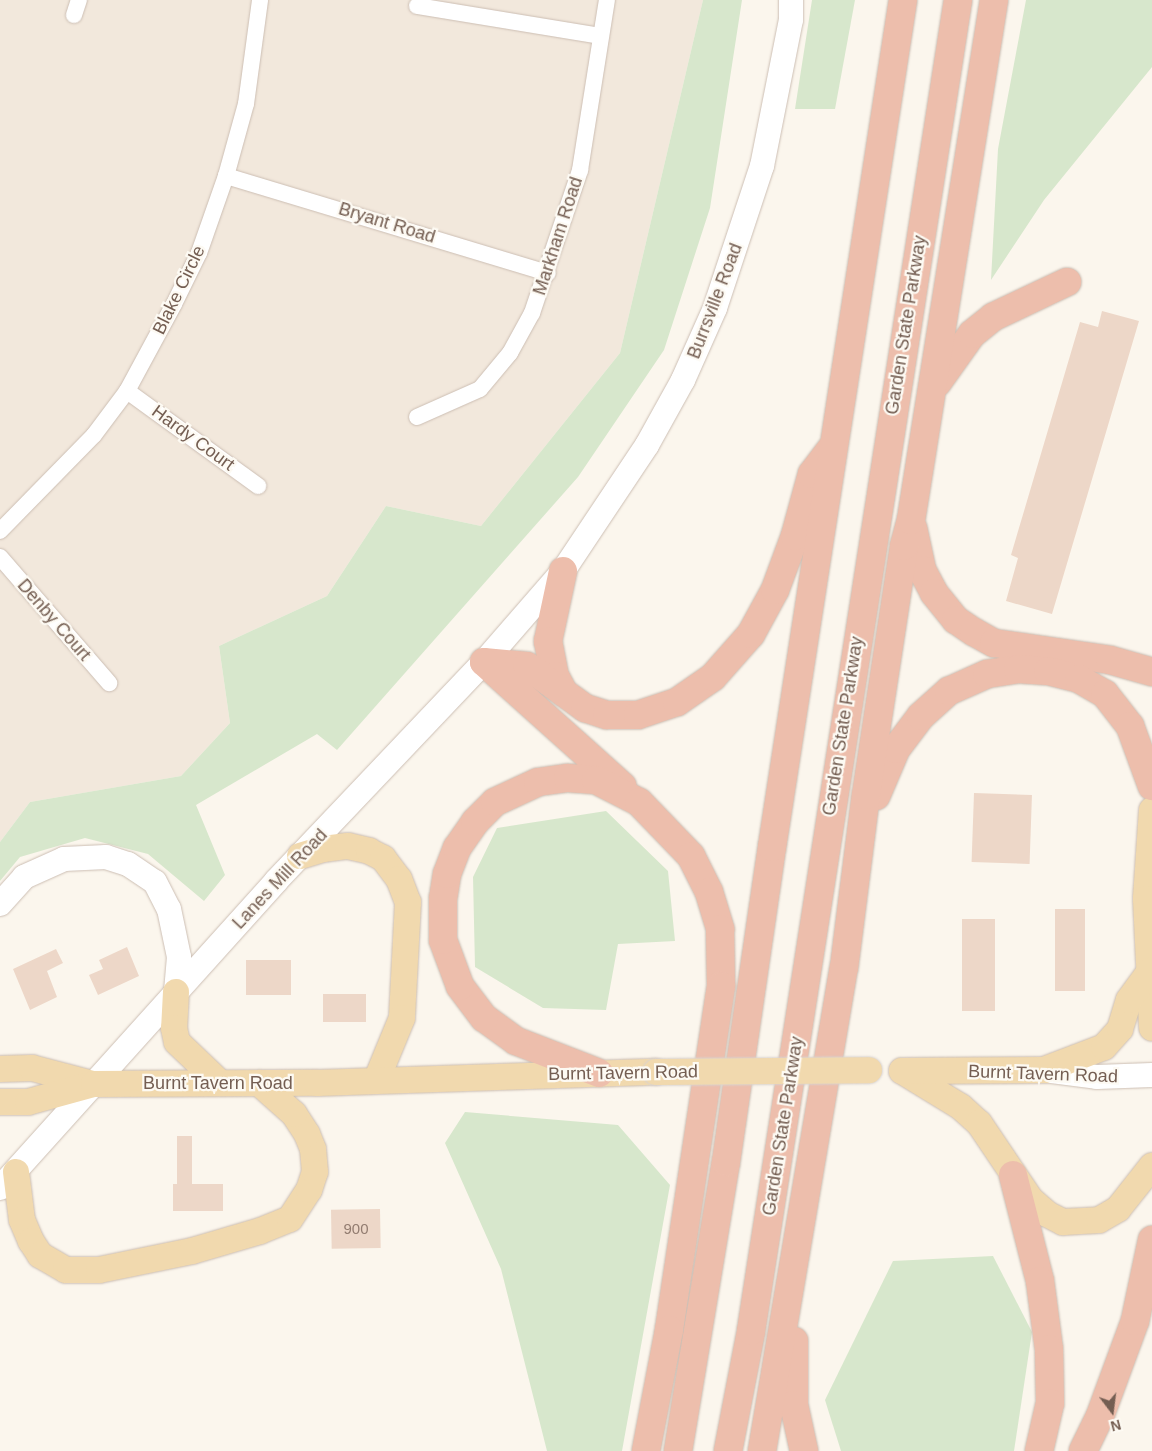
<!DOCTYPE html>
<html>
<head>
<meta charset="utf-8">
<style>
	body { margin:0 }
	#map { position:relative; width:1152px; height:1451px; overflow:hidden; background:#fbf6ed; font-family:Arial,sans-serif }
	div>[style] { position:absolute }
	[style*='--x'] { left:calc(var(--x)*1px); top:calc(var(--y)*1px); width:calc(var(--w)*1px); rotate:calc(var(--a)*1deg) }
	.residential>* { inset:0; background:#f2e8dc }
	.green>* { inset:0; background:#d7e7cc }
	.building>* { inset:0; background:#edd7c8; transform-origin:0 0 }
	.roads { filter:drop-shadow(0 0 1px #ccbeb3) drop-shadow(0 0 1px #ccbeb3) }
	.street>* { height:16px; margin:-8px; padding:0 8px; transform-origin:8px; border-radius:8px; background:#fff }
	.secondary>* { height:24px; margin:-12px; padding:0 12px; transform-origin:12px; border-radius:12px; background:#fff }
	.primary>* { height:26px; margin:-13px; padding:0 13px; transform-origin:13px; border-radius:13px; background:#f1d9ae }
	.highway>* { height:28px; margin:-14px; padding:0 14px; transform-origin:14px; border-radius:14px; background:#edbeac }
	.bridges { filter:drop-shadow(0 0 1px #d8d2cf) drop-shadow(0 0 1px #d8d2cf) }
	.primary-bridge>* { height:26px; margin:-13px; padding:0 13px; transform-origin:13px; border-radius:13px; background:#f1d9ae }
	span { translate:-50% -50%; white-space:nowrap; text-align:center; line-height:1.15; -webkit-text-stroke:4.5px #fdfaf3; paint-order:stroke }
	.number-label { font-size:15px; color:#927c70 }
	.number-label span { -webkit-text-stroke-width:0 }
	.street-label { font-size:18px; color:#745e52 }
	.north { position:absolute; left:1087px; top:1386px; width:50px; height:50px; -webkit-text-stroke:4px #fdfaf3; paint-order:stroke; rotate:165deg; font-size:14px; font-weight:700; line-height:20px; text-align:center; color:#745e52 }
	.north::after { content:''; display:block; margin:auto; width:18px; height:22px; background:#745e52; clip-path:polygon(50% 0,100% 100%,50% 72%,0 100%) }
</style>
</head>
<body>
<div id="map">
	<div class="residential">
		<i style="clip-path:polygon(0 0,703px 0,620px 353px,481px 526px,386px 506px,327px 596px,219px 646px,230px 723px,181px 776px,30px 802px,0 842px)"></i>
	</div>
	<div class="green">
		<i style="clip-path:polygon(703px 0,742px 0,710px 208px,664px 350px,578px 477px,337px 750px,317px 734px,196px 805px,225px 875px,204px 901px,148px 854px,85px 838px,20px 857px,0 881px,0 842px,30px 802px,181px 776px,230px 723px,219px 646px,327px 596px,386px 506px,481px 526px,620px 353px)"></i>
		<i style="clip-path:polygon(812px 0,855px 0,835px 109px,795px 109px)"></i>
		<i style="clip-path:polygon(1026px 0,1152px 0,1152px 67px,1044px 200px,991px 280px,998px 149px)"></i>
		<i style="clip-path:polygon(606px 811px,668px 871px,675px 941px,618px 944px,606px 1010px,543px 1008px,475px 967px,473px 877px,497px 828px)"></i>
		<i style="clip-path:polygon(465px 1112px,618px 1125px,670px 1185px,622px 1451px,547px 1451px,501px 1269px,445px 1143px)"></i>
		<i style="clip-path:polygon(993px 1256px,1032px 1332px,1014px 1451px,841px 1451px,825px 1400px,893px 1261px)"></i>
	</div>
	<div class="building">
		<i style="clip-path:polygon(1102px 311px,1139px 321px,1052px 614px,1006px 601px,1018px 558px,1011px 555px,1080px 322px,1098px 327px)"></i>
		<i style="left:974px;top:793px;width:58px;height:69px;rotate:2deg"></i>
		<i style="left:1055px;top:909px;width:30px;height:82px"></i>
		<i style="left:962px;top:919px;width:33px;height:92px"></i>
		<i style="clip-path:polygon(127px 947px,139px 976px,98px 995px,89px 975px,103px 969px,99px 960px)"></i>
		<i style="clip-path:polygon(56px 949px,63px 963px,47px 971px,57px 997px,30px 1010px,13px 969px)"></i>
		<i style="left:246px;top:960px;width:45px;height:35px"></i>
		<i style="left:323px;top:994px;width:43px;height:28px"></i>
		<i style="clip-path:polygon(177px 1136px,192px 1136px,192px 1184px,223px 1184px,223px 1211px,173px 1211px,173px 1184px,177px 1184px)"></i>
		<i style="left:380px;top:1209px;width:39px;height:49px;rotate:89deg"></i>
	</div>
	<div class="roads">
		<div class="street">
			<i style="--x:417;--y:6;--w:185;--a:9.3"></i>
			<i style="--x:74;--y:15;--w:16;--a:-72"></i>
			<i style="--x:226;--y:176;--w:336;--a:16.8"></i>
			<i style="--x:127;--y:391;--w:162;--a:35.9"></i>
			<i style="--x:417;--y:417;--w:69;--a:-24"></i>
			<i style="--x:480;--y:389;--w:47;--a:-50.2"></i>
			<i style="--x:510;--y:353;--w:46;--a:-61.2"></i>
			<i style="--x:532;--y:313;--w:151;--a:-71.4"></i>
			<i style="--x:580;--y:170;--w:172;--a:-81"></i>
			<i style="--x:0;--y:531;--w:134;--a:-45.6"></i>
			<i style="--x:94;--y:435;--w:55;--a:-53.1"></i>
			<i style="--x:127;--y:391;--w:99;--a:-61.6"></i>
			<i style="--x:174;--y:304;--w:57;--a:-63.9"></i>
			<i style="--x:199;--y:253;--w:82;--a:-70.7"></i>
			<i style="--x:226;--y:176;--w:75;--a:-74.5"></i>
			<i style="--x:246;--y:104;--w:105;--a:-82.3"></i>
			<i style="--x:0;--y:557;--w:167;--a:49.1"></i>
		</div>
		<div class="secondary">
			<i style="--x:0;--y:904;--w:36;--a:-48"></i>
			<i style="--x:24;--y:877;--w:44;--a:-24.2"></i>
			<i style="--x:64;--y:859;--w:42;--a:-2.7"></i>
			<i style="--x:106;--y:857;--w:23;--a:18"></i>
			<i style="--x:128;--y:864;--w:32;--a:34"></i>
			<i style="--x:155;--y:882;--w:30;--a:63"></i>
			<i style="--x:169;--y:909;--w:49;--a:78.2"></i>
			<i style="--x:179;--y:957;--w:35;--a:95"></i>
			<i style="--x:1044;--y:1070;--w:53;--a:7.5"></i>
			<i style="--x:1097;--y:1077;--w:55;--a:-2.1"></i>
			<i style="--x:0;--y:1188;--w:413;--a:-48"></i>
			<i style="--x:276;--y:881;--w:302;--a:-46.5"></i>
			<i style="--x:484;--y:662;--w:121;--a:-49"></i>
			<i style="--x:563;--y:571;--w:151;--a:-56.3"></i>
			<i style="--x:647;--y:445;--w:74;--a:-61"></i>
			<i style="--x:683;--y:380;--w:79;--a:-66"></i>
			<i style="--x:715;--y:308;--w:150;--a:-71.7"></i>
			<i style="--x:762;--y:166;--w:149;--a:-78.8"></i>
			<i style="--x:791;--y:20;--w:20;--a:-90"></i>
		</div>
		<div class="primary">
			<i style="--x:1152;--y:810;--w:89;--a:93.9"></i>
			<i style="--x:1146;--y:899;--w:129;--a:87.3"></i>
			<i style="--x:300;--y:856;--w:24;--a:-17"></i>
			<i style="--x:323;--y:849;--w:25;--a:-7"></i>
			<i style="--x:348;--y:846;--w:22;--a:13"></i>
			<i style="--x:369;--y:851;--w:16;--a:27"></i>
			<i style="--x:383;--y:858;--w:26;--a:53"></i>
			<i style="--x:399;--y:879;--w:25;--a:69"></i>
			<i style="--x:408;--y:902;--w:116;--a:93"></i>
			<i style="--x:402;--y:1018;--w:68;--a:112.4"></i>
			<i style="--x:176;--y:992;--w:36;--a:93"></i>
			<i style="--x:174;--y:1028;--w:14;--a:78"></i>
			<i style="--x:177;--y:1042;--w:58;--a:43.6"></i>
			<i style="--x:0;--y:1069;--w:32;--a:-2"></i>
			<i style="--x:32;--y:1068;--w:63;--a:14.7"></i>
			<i style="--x:902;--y:1071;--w:69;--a:31.4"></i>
			<i style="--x:961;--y:1107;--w:24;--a:42"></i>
			<i style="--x:979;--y:1123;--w:92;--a:56.1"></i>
			<i style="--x:1030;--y:1199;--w:23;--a:41"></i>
			<i style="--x:1047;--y:1214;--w:18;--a:27"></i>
			<i style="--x:1063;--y:1222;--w:36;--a:-3"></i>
			<i style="--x:1099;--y:1220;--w:22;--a:-30"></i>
			<i style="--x:1118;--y:1209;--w:55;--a:-51.7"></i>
			<i style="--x:902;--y:1071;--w:142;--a:-0.4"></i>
			<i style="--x:1044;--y:1070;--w:64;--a:-21"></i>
			<i style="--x:1104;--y:1047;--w:24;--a:-48"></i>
			<i style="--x:1120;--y:1029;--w:30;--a:-73"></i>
			<i style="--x:1129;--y:1000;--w:36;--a:-54"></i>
			<i style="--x:0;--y:1102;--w:28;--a:0"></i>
			<i style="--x:28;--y:1102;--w:68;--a:-15.3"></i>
			<i style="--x:94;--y:1084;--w:223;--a:-0.3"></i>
			<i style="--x:317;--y:1083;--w:339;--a:-1.9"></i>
			<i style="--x:16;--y:1172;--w:48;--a:82.9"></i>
			<i style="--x:22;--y:1220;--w:23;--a:67"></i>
			<i style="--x:31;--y:1241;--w:17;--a:57"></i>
			<i style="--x:40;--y:1255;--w:30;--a:30"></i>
			<i style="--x:66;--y:1270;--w:33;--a:0"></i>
			<i style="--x:99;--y:1270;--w:95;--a:-11.5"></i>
			<i style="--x:192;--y:1251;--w:71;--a:-16.4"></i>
			<i style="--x:260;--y:1231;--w:32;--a:-22"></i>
			<i style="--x:290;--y:1219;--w:35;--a:-57"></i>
			<i style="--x:309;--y:1190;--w:19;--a:-72"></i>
			<i style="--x:315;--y:1172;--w:23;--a:-95"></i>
			<i style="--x:313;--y:1149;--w:16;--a:-112"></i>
			<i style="--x:307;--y:1134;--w:24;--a:-123"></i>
			<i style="--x:294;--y:1114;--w:47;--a:-138.5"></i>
		</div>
		<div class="highway">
			<i style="--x:937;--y:383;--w:60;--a:-54.5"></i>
			<i style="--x:972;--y:334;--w:27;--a:-39"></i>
			<i style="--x:993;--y:317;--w:82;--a:-25.3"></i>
			<i style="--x:913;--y:528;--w:43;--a:77.9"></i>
			<i style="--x:922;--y:570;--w:26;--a:62"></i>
			<i style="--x:934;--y:593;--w:35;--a:51"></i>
			<i style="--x:956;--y:620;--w:22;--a:34"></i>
			<i style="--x:974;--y:632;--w:23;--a:29"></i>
			<i style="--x:994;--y:643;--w:117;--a:8.3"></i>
			<i style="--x:1110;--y:660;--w:44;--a:15.9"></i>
			<i style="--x:563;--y:571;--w:72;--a:102.1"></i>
			<i style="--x:548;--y:641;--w:36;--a:79"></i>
			<i style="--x:555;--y:676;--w:19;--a:62"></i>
			<i style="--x:484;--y:662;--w:43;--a:5.3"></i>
			<i style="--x:527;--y:666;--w:72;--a:35.9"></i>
			<i style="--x:585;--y:708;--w:23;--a:18"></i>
			<i style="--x:607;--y:715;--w:31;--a:0"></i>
			<i style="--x:638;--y:715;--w:41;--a:-18.4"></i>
			<i style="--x:677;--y:702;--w:44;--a:-34.8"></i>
			<i style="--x:713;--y:677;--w:57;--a:-48.5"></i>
			<i style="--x:751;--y:634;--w:50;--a:-61.4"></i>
			<i style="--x:775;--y:590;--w:58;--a:-69.7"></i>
			<i style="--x:795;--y:536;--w:64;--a:-74.7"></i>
			<i style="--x:812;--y:474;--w:34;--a:-53"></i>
			<i style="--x:484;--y:662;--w:186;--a:41.9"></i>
			<i style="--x:876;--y:796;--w:51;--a:-66.9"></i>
			<i style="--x:896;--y:749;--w:41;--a:-52.9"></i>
			<i style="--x:921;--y:716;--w:38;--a:-42"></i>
			<i style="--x:949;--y:691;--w:42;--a:-24.1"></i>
			<i style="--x:987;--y:674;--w:31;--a:-9"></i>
			<i style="--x:1018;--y:669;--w:30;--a:4"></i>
			<i style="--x:1048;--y:671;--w:32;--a:14"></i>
			<i style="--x:1079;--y:679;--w:30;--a:30"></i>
			<i style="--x:1105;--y:694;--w:41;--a:52"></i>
			<i style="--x:1130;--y:726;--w:64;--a:69.9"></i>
			<i style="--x:599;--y:1073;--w:89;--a:-158.9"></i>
			<i style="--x:516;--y:1041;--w:39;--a:-144"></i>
			<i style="--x:484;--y:1018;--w:40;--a:-127"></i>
			<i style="--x:460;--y:986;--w:49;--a:-110.3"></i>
			<i style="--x:443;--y:940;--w:41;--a:-90"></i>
			<i style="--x:443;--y:899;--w:25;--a:-81"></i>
			<i style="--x:447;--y:874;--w:28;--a:-69"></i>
			<i style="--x:457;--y:848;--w:32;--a:-55"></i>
			<i style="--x:475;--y:822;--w:28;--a:-45"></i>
			<i style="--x:495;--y:802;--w:47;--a:-24.9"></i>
			<i style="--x:538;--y:782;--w:30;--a:-8"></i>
			<i style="--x:568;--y:778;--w:28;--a:4"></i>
			<i style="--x:596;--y:780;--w:48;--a:27.1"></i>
			<i style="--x:639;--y:802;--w:75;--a:46.1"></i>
			<i style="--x:691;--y:856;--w:40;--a:63.4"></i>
			<i style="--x:709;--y:892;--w:39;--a:73"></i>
			<i style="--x:720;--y:929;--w:57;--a:89"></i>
			<i style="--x:721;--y:986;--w:348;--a:98.6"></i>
			<i style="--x:669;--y:1330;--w:123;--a:100.8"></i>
			<i style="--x:1013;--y:1175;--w:109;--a:75.7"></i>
			<i style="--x:1040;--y:1281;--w:69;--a:82.5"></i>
			<i style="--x:1049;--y:1349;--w:54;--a:88.9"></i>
			<i style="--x:1050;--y:1403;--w:49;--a:102.9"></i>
			<i style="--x:794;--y:1341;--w:64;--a:90"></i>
			<i style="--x:794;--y:1405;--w:47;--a:77.7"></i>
			<i style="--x:678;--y:1451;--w:293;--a:-80.6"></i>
			<i style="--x:726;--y:1162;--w:318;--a:-81.7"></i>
			<i style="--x:772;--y:847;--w:857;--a:-81.21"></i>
			<i style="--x:728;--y:1451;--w:122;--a:-79.1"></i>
			<i style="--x:751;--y:1331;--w:1347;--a:-81.16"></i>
			<i style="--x:762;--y:1451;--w:490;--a:-80.4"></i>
			<i style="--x:844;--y:968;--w:174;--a:-82.8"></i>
			<i style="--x:866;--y:795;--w:252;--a:-81.3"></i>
			<i style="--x:904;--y:546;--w:27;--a:-75"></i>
			<i style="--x:911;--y:520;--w:527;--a:-80.93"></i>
			<i style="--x:1083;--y:1451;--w:39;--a:-64"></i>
			<i style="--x:1100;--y:1416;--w:101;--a:-69.8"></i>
			<i style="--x:1135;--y:1321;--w:83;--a:-78.1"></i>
		</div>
	</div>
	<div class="bridges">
		<div class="primary-bridge">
			<i style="--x:656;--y:1072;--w:213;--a:-0.5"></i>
		</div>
	</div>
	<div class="number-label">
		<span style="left:356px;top:1229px">900</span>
	</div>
	<div class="street-label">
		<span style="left:387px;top:223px;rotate:17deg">Bryant Road</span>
		<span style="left:558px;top:236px;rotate:-72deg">Markham Road</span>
		<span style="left:179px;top:290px;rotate:-64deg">Blake Circle</span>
		<span style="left:715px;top:301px;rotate:-69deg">Burrsville Road</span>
		<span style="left:906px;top:325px;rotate:-81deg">Garden State Parkway</span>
		<span style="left:193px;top:438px;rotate:36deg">Hardy Court</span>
		<span style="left:54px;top:620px;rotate:49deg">Denby Court</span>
		<span style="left:843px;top:726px;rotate:-81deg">Garden State Parkway</span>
		<span style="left:280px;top:879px;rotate:-47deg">Lanes Mill Road</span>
		<span style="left:623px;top:1073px;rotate:-1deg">Burnt Tavern Road</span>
		<span style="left:1043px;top:1074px;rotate:2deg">Burnt Tavern Road</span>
		<span style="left:218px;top:1083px">Burnt Tavern Road</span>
		<span style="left:783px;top:1126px;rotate:-81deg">Garden State Parkway</span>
	</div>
	<div class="north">N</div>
</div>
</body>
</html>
